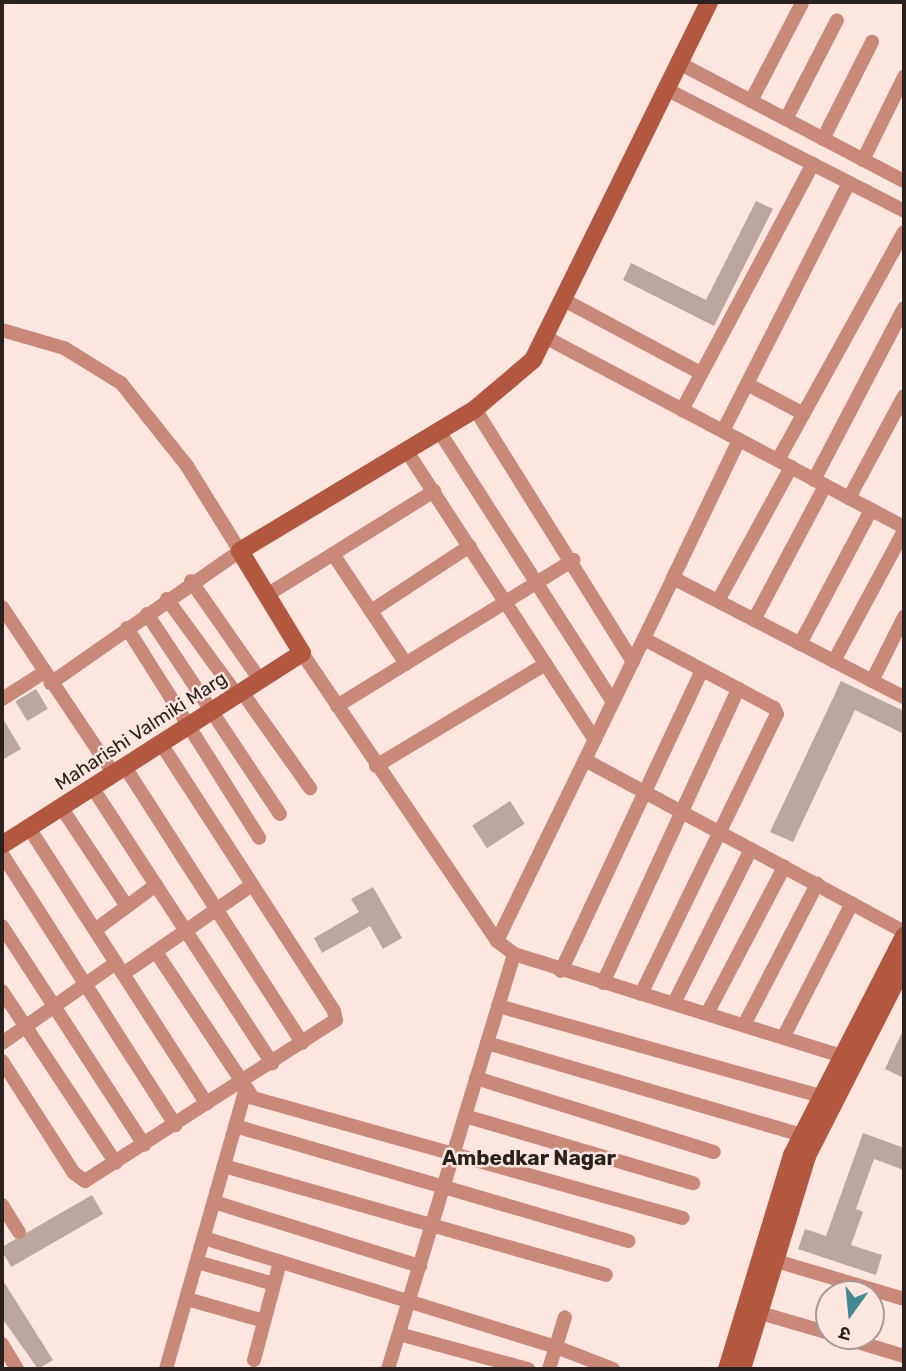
<!DOCTYPE html>
<html>
<head>
<meta charset="utf-8">
<style>
	body { margin:0 }
	#map { position:relative; width:906px; height:1371px; overflow:hidden; background:#fde6e0; font-family:Rubik,"Noto Sans Devanagari",sans-serif }
	div>[style] { position:absolute }
	[style*='--x'] { left:calc(var(--x)*1px); top:calc(var(--y)*1px); width:calc(var(--w)*1px); rotate:calc(var(--a)*1deg) }
	.building>* { inset:0; background:#bca6a0; transform-origin:0 0 }
	.street>* { height:14px; margin:-7px; padding:0 7px; transform-origin:7px; border-radius:7px; background:#c98979 }
	.secondary>* { height:18px; margin:-9px; padding:0 9px; transform-origin:9px; border-radius:9px; background:#b25740 }
	span { translate:-50% -50%; white-space:nowrap; text-align:center; line-height:1.15; -webkit-text-stroke:5px #fde6e0; paint-order:stroke }
	.street-label { font-size:19px; color:#29211e }
	.neighbourhood-label { font-size:21px; color:#29211e; font-weight:700 }
	.frame { position:absolute; inset:0; border:4px solid #29211e; pointer-events:none }
	.north { position:absolute; left:815px; top:1280px; width:70px; height:70px; box-sizing:border-box; background:#fde6e0; border:2px solid #a89792; border-radius:50%; rotate:195deg; font-size:19px; font-weight:700; line-height:28px; text-align:center; color:#29211e }
	.north::after { content:''; display:block; margin:auto; width:24px; height:32px; background:#428991; clip-path:polygon(50% 0,100% 100%,50% 72%,0 100%) }
</style>
</head>
<body>
<div id="map">
	<div class="building">
		<i style="clip-path:polygon(756px 201px,773px 209px,714px 326px,623px 280px,631px 263px,706px 300px)"></i>
		<i style="clip-path:polygon(841px 681px,904px 711px,904px 734px,855px 710px,793px 842px,770px 832px)"></i>
		<i style="left:36px;top:689px;width:23px;height:24px;rotate:59deg"></i>
		<i style="clip-path:polygon(2px 717px,21px 749px,2px 760px)"></i>
		<i style="left:510px;top:801px;width:27px;height:45px;rotate:57deg"></i>
		<i style="clip-path:polygon(373px 887px,402px 938px,383px 949px,370px 926px,322px 953px,314px 938px,359px 912px,351px 899px)"></i>
		<i style="clip-path:polygon(904px 1028px,904px 1078px,885px 1069px)"></i>
		<i style="clip-path:polygon(863px 1133px,904px 1148px,904px 1170px,874px 1159px,856px 1209px,863px 1212px,851px 1245px,882px 1255px,876px 1275px,798px 1249px,805px 1229px,826px 1236px)"></i>
		<i style="left:92px;top:1195px;width:22px;height:106px;rotate:60deg"></i>
		<i style="clip-path:polygon(2px 1279px,53px 1360px,38px 1369px,2px 1318px)"></i>
	</div>
	<div class="street">
		<i style="--x:679;--y:63;--w:254;--a:27.7"></i>
		<i style="--x:666;--y:89;--w:267;--a:27.1"></i>
		<i style="--x:751;--y:101;--w:110;--a:-62.5"></i>
		<i style="--x:786;--y:119;--w:111;--a:-62.7"></i>
		<i style="--x:823;--y:139;--w:109;--a:-63.2"></i>
		<i style="--x:863;--y:160;--w:93;--a:-63.7"></i>
		<i style="--x:564;--y:300;--w:153;--a:28.1"></i>
		<i style="--x:2;--y:330;--w:65;--a:16.2"></i>
		<i style="--x:64;--y:348;--w:67;--a:31.6"></i>
		<i style="--x:121;--y:383;--w:106;--a:51.5"></i>
		<i style="--x:187;--y:466;--w:100;--a:58.1"></i>
		<i style="--x:240;--y:551;--w:231;--a:145.1"></i>
		<i style="--x:545;--y:337;--w:406;--a:27.9"></i>
		<i style="--x:747;--y:384;--w:64;--a:27.8"></i>
		<i style="--x:475;--y:409;--w:298;--a:58"></i>
		<i style="--x:682;--y:410;--w:279;--a:-62"></i>
		<i style="--x:439;--y:431;--w:322;--a:57.3"></i>
		<i style="--x:723;--y:431;--w:278;--a:-63.1"></i>
		<i style="--x:739;--y:440;--w:153;--a:115.6"></i>
		<i style="--x:673;--y:578;--w:260;--a:27.3"></i>
		<i style="--x:406;--y:450;--w:346;--a:56.9"></i>
		<i style="--x:778;--y:460;--w:260;--a:-61.1"></i>
		<i style="--x:814;--y:480;--w:194;--a:-62.4"></i>
		<i style="--x:849;--y:498;--w:116;--a:-61.7"></i>
		<i style="--x:333;--y:554;--w:132;--a:56.4"></i>
		<i style="--x:191;--y:581;--w:121;--a:55.1"></i>
		<i style="--x:267;--y:595;--w:197;--a:-31.9"></i>
		<i style="--x:167;--y:599;--w:119;--a:53.9"></i>
		<i style="--x:718;--y:601;--w:153;--a:-61.4"></i>
		<i style="--x:2;--y:607;--w:201;--a:56.2"></i>
		<i style="--x:371;--y:611;--w:118;--a:-33.3"></i>
		<i style="--x:147;--y:614;--w:240;--a:56.4"></i>
		<i style="--x:754;--y:620;--w:152;--a:-62.1"></i>
		<i style="--x:127;--y:628;--w:248;--a:57.8"></i>
		<i style="--x:800;--y:644;--w:152;--a:-62.1"></i>
		<i style="--x:302;--y:653;--w:348;--a:55.9"></i>
		<i style="--x:497;--y:941;--w:21;--a:37"></i>
		<i style="--x:514;--y:954;--w:354;--a:17.3"></i>
		<i style="--x:834;--y:661;--w:148;--a:-61.7"></i>
		<i style="--x:872;--y:681;--w:72;--a:-63.4"></i>
		<i style="--x:242;--y:692;--w:118;--a:54.7"></i>
		<i style="--x:2;--y:699;--w:49;--a:-32.4"></i>
		<i style="--x:337;--y:706;--w:278;--a:-31.7"></i>
		<i style="--x:585;--y:760;--w:362;--a:28.3"></i>
		<i style="--x:376;--y:766;--w:198;--a:-31"></i>
		<i style="--x:125;--y:767;--w:328;--a:57.3"></i>
		<i style="--x:92;--y:787;--w:330;--a:56.9"></i>
		<i style="--x:61;--y:807;--w:118;--a:56.4"></i>
		<i style="--x:29;--y:828;--w:328;--a:57.2"></i>
		<i style="--x:2;--y:854;--w:322;--a:57.4"></i>
		<i style="--x:2;--y:926;--w:261;--a:57"></i>
		<i style="--x:95;--y:930;--w:76;--a:-36.4"></i>
		<i style="--x:497;--y:941;--w:403;--a:-64.1"></i>
		<i style="--x:156;--y:952;--w:175;--a:56.4"></i>
		<i style="--x:253;--y:1098;--w:446;--a:15.6"></i>
		<i style="--x:561;--y:971;--w:332;--a:-64.9"></i>
		<i style="--x:123;--y:974;--w:157;--a:-34.6"></i>
		<i style="--x:603;--y:983;--w:324;--a:-65.3"></i>
		<i style="--x:2;--y:991;--w:206;--a:56.5"></i>
		<i style="--x:641;--y:994;--w:311;--a:-64.1"></i>
		<i style="--x:777;--y:714;--w:7;--a:-117"></i>
		<i style="--x:774;--y:708;--w:147;--a:-152"></i>
		<i style="--x:674;--y:1003;--w:172;--a:-63.4"></i>
		<i style="--x:498;--y:1006;--w:334;--a:15.6"></i>
		<i style="--x:708;--y:1012;--w:164;--a:-62.3"></i>
		<i style="--x:745;--y:1023;--w:157;--a:-62.6"></i>
		<i style="--x:785;--y:1034;--w:147;--a:-62.9"></i>
		<i style="--x:2;--y:1043;--w:139;--a:-35.1"></i>
		<i style="--x:487;--y:1043;--w:327;--a:16.3"></i>
		<i style="--x:2;--y:1061;--w:133;--a:57.3"></i>
		<i style="--x:74;--y:1173;--w:14;--a:36"></i>
		<i style="--x:85;--y:1181;--w:298;--a:-32.7"></i>
		<i style="--x:336;--y:1020;--w:9;--a:-103"></i>
		<i style="--x:334;--y:1011;--w:318;--a:-122.9"></i>
		<i style="--x:476;--y:1078;--w:249;--a:17.3"></i>
		<i style="--x:465;--y:1116;--w:238;--a:16.4"></i>
		<i style="--x:235;--y:1126;--w:410;--a:16.3"></i>
		<i style="--x:224;--y:1166;--w:397;--a:15.9"></i>
		<i style="--x:214;--y:1202;--w:216;--a:17.3"></i>
		<i style="--x:2;--y:1205;--w:32;--a:58"></i>
		<i style="--x:204;--y:1238;--w:368;--a:17.2"></i>
		<i style="--x:556;--y:1347;--w:61;--a:21.1"></i>
		<i style="--x:776;--y:1261;--w:134;--a:16.5"></i>
		<i style="--x:197;--y:1262;--w:80;--a:15.9"></i>
		<i style="--x:187;--y:1299;--w:80;--a:15.9"></i>
		<i style="--x:750;--y:1310;--w:82;--a:16.2"></i>
		<i style="--x:399;--y:1334;--w:134;--a:15.2"></i>
		<i style="--x:838;--y:1336;--w:69;--a:16.9"></i>
		<i style="--x:2;--y:1344;--w:29;--a:59"></i>
		<i style="--x:254;--y:1360;--w:101;--a:-75.1"></i>
		<i style="--x:166;--y:1369;--w:288;--a:-74.1"></i>
		<i style="--x:388;--y:1369;--w:434;--a:-73.1"></i>
		<i style="--x:549;--y:1369;--w:54;--a:-72.9"></i>
	</div>
	<div class="secondary">
		<i style="--x:2;--y:845;--w:356;--a:-32.6"></i>
		<i style="--x:302;--y:653;--w:119;--a:-121.3"></i>
		<i style="--x:240;--y:551;--w:275;--a:-31.1"></i>
		<i style="--x:475;--y:409;--w:76;--a:-40.2"></i>
		<i style="--x:533;--y:360;--w:399;--a:-63.8"></i>
		<i style="--x:727;--y:1369;--w:224;--a:-73.1"></i>
		<i style="--x:792;--y:1155;--w:246;--a:-62.9"></i>
		<i style="--x:742;--y:1369;--w:223;--a:-73"></i>
		<i style="--x:807;--y:1156;--w:213;--a:-63"></i>
	</div>
	<div class="street-label">
		<span style="left:141px;top:731px;rotate:-33deg">Maharishi Valmiki Marg</span>
	</div>
	<div class="neighbourhood-label">
		<span style="left:529px;top:1158px">Ambedkar Nagar</span>
	</div>
	<div class="frame"></div>
	<div class="north">उ</div>
</div>
</body>
</html>
